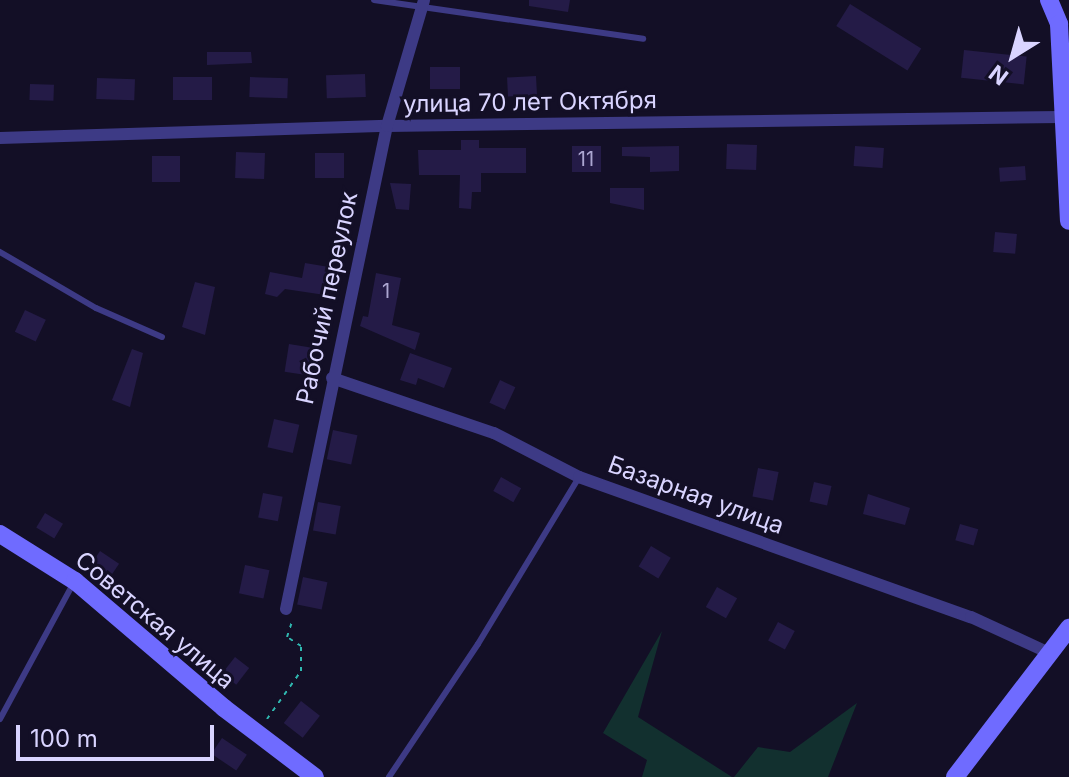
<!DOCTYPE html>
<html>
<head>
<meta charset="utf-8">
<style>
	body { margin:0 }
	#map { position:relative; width:1069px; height:777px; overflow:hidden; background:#130f26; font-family:Inter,sans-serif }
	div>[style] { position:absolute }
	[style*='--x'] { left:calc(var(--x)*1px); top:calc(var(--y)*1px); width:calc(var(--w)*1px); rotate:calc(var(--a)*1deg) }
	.green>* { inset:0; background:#12302f }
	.building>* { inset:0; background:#241b47; transform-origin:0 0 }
	.path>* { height:2px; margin-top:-1px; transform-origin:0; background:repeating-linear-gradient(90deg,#2fb8b0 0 4px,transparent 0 10px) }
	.lane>* { height:6px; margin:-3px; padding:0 3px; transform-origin:3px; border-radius:3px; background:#3d3a85 }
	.street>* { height:12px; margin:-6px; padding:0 6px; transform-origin:6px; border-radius:6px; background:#3d3a85 }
	.secondary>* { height:18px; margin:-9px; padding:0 9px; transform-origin:9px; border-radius:9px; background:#6f6bff }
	span { translate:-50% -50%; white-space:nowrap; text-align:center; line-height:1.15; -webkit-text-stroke:6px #130f26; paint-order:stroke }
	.number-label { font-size:20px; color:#aca6d1 }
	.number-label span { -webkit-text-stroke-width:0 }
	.street-label { font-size:24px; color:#d9d4ff }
	.north { position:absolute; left:973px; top:16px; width:80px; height:80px; -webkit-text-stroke:6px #130f26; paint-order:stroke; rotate:217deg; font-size:22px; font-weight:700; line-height:32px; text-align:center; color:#d9d4ff }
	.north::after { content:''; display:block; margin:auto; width:28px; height:36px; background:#d9d4ff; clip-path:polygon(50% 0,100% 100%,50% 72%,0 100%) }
	.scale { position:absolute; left:16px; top:725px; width:198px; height:36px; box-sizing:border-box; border:4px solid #d9d4ff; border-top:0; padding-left:10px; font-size:24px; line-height:28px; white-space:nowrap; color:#d9d4ff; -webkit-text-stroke:6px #130f26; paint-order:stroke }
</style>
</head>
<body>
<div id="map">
	<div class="green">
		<i style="clip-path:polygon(662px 631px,638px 717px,732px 777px,642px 777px,647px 760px,603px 733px)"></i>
		<i style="clip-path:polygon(857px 703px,828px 777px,734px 777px,758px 747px,790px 752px)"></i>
	</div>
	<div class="building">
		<i style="clip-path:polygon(529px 0,570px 0,568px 12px,529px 6px)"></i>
		<i style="left:850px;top:4px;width:84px;height:26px;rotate:32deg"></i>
		<i style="left:964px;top:50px;width:63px;height:28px;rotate:6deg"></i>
		<i style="clip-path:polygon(207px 52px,251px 52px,252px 63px,207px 65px)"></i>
		<i style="left:460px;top:67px;width:22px;height:30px;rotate:90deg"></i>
		<i style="left:365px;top:74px;width:23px;height:39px;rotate:88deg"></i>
		<i style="left:536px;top:76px;width:19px;height:29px;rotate:87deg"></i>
		<i style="left:173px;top:77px;width:39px;height:23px"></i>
		<i style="left:250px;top:77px;width:38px;height:20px;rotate:2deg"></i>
		<i style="left:97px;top:78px;width:38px;height:21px;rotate:2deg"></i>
		<i style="left:30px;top:84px;width:24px;height:16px;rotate:2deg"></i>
		<i style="clip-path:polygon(461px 140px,479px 140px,479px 148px,526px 148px,526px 173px,481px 173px,481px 192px,472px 192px,471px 209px,459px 208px,460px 175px,419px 175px,418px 150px,461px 150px)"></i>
		<i style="left:727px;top:144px;width:30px;height:25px;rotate:2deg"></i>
		<i style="left:572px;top:146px;width:29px;height:26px"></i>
		<i style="clip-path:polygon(679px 146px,679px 171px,650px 172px,650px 157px,622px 156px,622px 147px)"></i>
		<i style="left:855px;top:146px;width:29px;height:20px;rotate:4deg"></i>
		<i style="left:236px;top:152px;width:29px;height:26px;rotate:2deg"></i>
		<i style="left:315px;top:153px;width:29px;height:25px"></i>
		<i style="left:152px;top:156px;width:28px;height:26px"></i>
		<i style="left:1025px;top:166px;width:14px;height:26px;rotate:86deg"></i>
		<i style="clip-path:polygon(390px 183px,411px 184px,409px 210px,396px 209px)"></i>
		<i style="clip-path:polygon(610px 188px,644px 188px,644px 210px,610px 203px)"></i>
		<i style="left:995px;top:232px;width:22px;height:20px;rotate:5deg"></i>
		<i style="clip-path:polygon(305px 263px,329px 267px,325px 295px,285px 289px,277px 297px,265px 294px,270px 272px,302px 278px)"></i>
		<i style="clip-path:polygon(376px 273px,401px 278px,392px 325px,420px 333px,415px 350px,360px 326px,363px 316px,368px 317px)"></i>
		<i style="clip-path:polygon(195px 282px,215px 287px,205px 335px,182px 327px)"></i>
		<i style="left:25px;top:310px;width:23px;height:24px;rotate:25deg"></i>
		<i style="left:289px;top:344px;width:25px;height:28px;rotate:9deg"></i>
		<i style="clip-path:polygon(132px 349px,143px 353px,130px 407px,112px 400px)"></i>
		<i style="clip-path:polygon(410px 353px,452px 368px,444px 388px,418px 378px,416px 385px,400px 380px)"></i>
		<i style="left:500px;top:380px;width:17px;height:25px;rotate:25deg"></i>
		<i style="left:274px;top:419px;width:26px;height:29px;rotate:13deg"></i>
		<i style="left:333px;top:430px;width:25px;height:30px;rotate:12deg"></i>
		<i style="left:758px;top:468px;width:21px;height:29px;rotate:11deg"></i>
		<i style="left:501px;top:477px;width:23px;height:16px;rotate:29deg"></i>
		<i style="left:814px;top:482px;width:18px;height:20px;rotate:13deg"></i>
		<i style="left:263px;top:493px;width:20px;height:25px;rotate:11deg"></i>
		<i style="clip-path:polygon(868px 494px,910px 508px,905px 525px,863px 514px)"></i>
		<i style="left:318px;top:502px;width:23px;height:29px;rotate:10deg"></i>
		<i style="left:45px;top:513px;width:21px;height:17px;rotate:31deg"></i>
		<i style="left:960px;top:524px;width:19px;height:17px;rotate:16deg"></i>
		<i style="left:651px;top:546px;width:23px;height:24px;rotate:31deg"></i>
		<i style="left:100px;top:551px;width:23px;height:15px;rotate:34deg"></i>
		<i style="left:245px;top:565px;width:25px;height:29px;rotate:12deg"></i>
		<i style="left:303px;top:577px;width:25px;height:28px;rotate:12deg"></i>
		<i style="left:717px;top:587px;width:23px;height:23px;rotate:29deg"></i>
		<i style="left:778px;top:622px;width:19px;height:21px;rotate:28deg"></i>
		<i style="left:235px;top:657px;width:18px;height:21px;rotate:38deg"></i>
		<i style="left:301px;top:701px;width:24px;height:28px;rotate:38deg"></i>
		<i style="left:222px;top:738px;width:30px;height:19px;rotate:34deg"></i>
	</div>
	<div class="path">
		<i style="--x:267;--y:719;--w:59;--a:-54.7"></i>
		<i style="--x:301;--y:671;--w:25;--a:-90"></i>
		<i style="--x:301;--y:646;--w:17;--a:-147"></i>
		<i style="--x:287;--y:637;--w:16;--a:-72"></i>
	</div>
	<div class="lane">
		<i style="--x:374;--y:0;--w:272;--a:8.2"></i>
		<i style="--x:0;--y:252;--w:111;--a:30.3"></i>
		<i style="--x:96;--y:308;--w:72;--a:23.7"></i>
		<i style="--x:0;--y:719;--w:153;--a:-61.6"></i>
		<i style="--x:389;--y:777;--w:160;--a:-56.2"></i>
		<i style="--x:478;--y:644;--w:195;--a:-58.8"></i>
	</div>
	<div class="street">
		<i style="--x:0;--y:138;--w:387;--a:-1.8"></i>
		<i style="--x:387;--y:126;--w:674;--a:-0.77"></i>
		<i style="--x:332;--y:378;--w:171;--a:18.8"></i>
		<i style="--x:494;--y:433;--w:96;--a:27.4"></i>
		<i style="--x:579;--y:477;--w:416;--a:19.7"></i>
		<i style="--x:971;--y:617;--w:84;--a:24.7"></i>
		<i style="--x:286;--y:609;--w:493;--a:-78.2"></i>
		<i style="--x:387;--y:126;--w:131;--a:-73.6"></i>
	</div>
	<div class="secondary">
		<i style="--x:1049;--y:0;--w:26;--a:67"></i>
		<i style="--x:1059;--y:24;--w:197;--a:87.1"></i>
		<i style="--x:0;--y:534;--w:89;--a:32.1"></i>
		<i style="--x:75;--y:581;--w:196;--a:40.4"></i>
		<i style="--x:224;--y:708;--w:114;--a:37.2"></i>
		<i style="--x:955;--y:777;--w:188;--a:-52.6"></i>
	</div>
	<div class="number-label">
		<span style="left:586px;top:159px">11</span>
		<span style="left:386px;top:291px">1</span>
	</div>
	<div class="street-label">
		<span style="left:530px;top:102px;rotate:-1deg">улица 70 лет Октября</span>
		<span style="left:327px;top:298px;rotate:-78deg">Рабочий переулок</span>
		<span style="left:696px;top:495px;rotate:20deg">Базарная улица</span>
		<span style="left:155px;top:620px;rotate:40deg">Советская улица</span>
	</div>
	<div class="north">N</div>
	<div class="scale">100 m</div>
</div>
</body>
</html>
